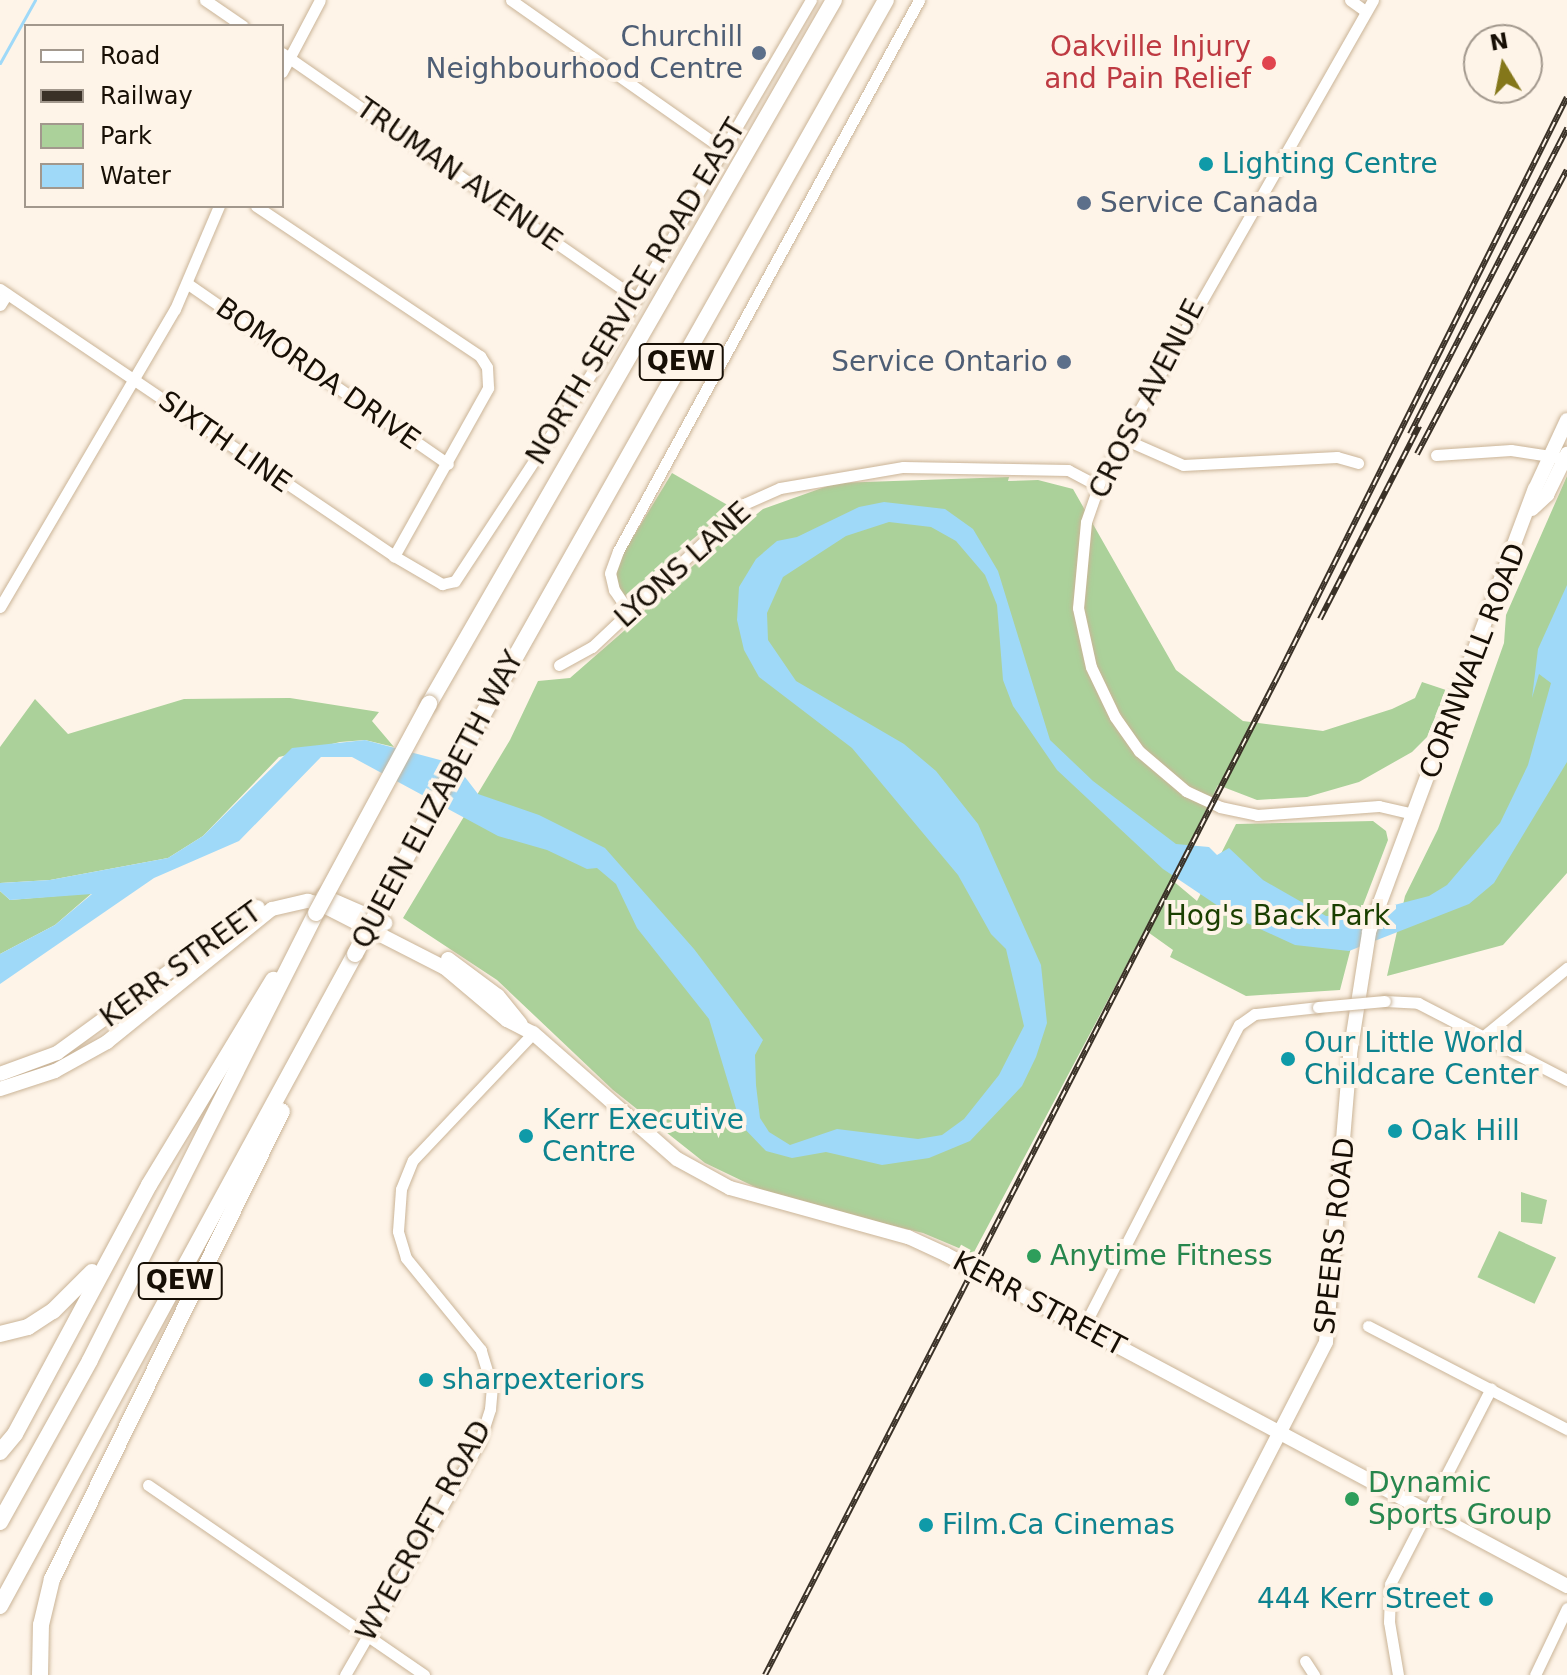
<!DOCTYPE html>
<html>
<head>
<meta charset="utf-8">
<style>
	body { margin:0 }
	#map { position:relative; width:1567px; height:1675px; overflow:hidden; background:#fef4e8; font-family:"DejaVu Sans",sans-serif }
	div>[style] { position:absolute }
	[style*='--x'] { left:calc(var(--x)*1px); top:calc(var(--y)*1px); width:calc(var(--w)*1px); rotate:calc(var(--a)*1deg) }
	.green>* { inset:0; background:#abd19a; transform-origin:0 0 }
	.water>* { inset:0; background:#9fd9f8 }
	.stream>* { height:3px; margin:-1.5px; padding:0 1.5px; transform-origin:1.5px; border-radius:1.5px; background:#9fd9f8 }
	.roads { filter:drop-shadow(0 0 2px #cab497) drop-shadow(0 0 2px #cab497) }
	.minor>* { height:11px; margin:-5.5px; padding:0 5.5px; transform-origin:5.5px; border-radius:5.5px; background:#fff }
	.major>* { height:14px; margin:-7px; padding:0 7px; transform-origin:7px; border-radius:7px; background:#fff }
	.highway>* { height:16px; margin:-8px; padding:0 8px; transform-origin:8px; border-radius:8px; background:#fff }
	.rail>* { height:6px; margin-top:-3px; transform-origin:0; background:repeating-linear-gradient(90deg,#fef4e8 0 9px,#3a3127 0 18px); box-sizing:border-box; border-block:2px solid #3a3127 }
	.bridges { filter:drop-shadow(0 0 2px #cab497) drop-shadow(0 0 2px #cab497) }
	.minor-bridge>* { height:11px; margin:-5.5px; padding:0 5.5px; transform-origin:5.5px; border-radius:5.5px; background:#fff }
	.highway-bridge>* { height:16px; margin:-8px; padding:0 8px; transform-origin:8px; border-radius:8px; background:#fff }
	.dots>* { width:22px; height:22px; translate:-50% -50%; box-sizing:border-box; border:4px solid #fef4e8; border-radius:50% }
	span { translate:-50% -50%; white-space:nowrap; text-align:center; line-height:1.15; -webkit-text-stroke:8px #fef4e8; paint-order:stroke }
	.shield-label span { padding:2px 6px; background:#fef4e8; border:2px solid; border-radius:6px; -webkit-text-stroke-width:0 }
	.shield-label { font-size:26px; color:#170f05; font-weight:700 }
	.service-label { font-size:28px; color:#4e5e75 }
	.right { translate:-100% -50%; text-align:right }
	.left { translate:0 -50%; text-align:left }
	.health-label { font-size:28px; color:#be3a42 }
	.culture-label { font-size:28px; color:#0d838f }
	.street-label { font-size:28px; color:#170f05 }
	.park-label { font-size:28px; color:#1a3f00 }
	.leisure-label { font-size:28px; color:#27864d }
	.legend { position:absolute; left:24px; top:24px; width:260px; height:184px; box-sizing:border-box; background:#fef4e8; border:2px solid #a2988d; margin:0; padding:10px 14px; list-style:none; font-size:24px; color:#170f05 }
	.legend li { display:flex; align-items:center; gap:16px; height:40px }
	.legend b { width:40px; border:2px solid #a2988d }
	.north { position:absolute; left:1463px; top:24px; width:80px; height:80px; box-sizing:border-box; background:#fef4e8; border:2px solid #a2988d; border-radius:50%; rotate:350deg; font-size:22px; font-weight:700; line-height:32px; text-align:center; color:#170f05 }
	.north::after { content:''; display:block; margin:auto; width:28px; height:36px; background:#84771a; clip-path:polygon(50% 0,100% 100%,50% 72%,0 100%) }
</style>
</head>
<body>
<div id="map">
	<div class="green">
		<i style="clip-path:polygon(672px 473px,731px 507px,624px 597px,615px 584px,616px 565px)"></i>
		<i style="clip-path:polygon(1567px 476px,1567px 873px,1503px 945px,1387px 976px,1405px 896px,1438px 829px,1504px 643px,1506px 615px)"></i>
		<i style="clip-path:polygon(1009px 477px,1008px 481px,1038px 480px,1073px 489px,1176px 670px,1243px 721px,1323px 731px,1392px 709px,1415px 698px,1422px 682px,1446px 690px,1427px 737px,1412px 752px,1359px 782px,1307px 797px,1257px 800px,1218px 785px,1172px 880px,1197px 901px,1236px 824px,1373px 821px,1386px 831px,1388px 840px,1360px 913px,1340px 990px,1246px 996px,1170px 957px,1173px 950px,1145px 930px,973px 1254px,923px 1233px,778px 1198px,705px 1163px,613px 1090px,497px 980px,403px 918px,510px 740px,538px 681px,570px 678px,641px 616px,652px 599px,763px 509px,836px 483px)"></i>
		<i style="clip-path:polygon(290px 698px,379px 712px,372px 721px,394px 747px,365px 740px,340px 742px,279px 757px,203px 836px,168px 858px,50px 880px,0 883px,0 747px,35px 699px,68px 734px,184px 699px)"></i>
		<i style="clip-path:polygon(0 891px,10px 900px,92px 893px,55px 925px,0 954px)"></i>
		<i style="clip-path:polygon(1521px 1192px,1547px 1200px,1542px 1224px,1521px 1222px)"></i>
		<i style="left:1499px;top:1231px;width:63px;height:51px;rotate:25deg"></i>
	</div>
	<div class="water">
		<i style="clip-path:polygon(884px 502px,945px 509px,973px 529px,998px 571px,1050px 740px,1093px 781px,1176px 844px,1209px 847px,1217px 855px,1229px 848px,1263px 880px,1326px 916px,1352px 916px,1429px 896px,1447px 885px,1500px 823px,1528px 765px,1551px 683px,1539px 674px,1532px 698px,1538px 649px,1567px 585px,1567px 762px,1494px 883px,1469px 904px,1349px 951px,1295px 945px,1236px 918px,1163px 869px,1057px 770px,1013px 706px,1003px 680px,997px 605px,985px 575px,956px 541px,931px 527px,889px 522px,846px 536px,783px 577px,767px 613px,768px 640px,796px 681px,904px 744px,936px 771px,978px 824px,1041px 965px,1047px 1023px,1036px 1057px,1022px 1086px,970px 1141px,929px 1158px,882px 1165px,826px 1152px,792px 1158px,766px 1151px,741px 1125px,709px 1019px,637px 928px,616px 884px,597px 868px,587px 869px,547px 850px,498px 836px,352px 757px,321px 757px,239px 841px,154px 878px,0 984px,0 954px,55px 925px,92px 894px,10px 900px,0 891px,0 883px,50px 880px,168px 858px,203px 836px,292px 748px,365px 740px,455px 764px,478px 794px,539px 815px,605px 848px,694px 949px,763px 1040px,755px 1055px,756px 1085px,760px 1118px,769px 1132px,790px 1145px,837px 1129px,918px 1139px,942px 1135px,964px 1119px,999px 1075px,1024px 1026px,1006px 949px,991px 934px,958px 875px,852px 748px,759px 677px,744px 650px,737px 620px,739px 587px,756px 559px,777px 541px,797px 537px,859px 507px)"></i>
	</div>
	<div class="stream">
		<i style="--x:0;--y:63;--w:72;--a:-60.9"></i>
	</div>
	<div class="roads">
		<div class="minor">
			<i style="--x:205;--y:0;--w:46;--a:34.4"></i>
			<i style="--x:511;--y:0;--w:259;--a:35.1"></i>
			<i style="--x:1350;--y:0;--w:19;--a:36"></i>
			<i style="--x:1373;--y:0;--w:548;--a:119.65"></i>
			<i style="--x:1102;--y:476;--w:49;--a:109.2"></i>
			<i style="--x:1086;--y:522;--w:86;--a:95.3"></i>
			<i style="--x:1078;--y:608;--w:60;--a:77.6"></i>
			<i style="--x:1091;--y:667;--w:55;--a:64.4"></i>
			<i style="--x:1115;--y:717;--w:42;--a:54.8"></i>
			<i style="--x:1139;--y:751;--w:62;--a:40.4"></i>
			<i style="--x:1186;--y:791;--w:38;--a:25"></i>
			<i style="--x:1220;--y:807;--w:38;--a:12"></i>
			<i style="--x:1257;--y:815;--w:122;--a:-4.2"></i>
			<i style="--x:1379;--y:806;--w:35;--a:13"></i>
			<i style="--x:282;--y:53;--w:429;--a:34.7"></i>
			<i style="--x:282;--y:72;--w:81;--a:-62.2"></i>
			<i style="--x:256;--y:206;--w:270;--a:33.8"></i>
			<i style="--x:480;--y:356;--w:13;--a:58"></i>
			<i style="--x:487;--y:367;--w:21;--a:87"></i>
			<i style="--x:488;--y:388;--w:193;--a:119.2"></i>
			<i style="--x:188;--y:284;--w:316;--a:34.7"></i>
			<i style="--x:0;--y:289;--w:476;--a:34.1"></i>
			<i style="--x:394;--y:556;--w:56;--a:30.3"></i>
			<i style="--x:442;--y:584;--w:13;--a:-13"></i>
			<i style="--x:455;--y:581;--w:272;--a:-56.7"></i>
			<i style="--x:604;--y:354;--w:410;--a:-59.7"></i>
			<i style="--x:0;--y:305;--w:13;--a:-58"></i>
			<i style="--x:1124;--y:439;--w:64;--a:23.8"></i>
			<i style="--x:1183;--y:465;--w:154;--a:-3"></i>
			<i style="--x:1337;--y:457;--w:22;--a:16"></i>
			<i style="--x:1436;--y:455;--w:75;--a:-3.8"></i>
			<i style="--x:1511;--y:450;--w:46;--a:8.8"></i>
			<i style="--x:0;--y:607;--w:346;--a:-59.6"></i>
			<i style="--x:175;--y:309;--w:112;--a:-66.9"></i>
			<i style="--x:629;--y:612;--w:27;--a:-124"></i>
			<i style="--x:614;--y:590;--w:17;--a:-103"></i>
			<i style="--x:610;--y:573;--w:23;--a:-70"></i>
			<i style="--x:618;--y:551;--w:628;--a:-61.35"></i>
			<i style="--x:559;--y:665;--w:38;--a:-29"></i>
			<i style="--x:592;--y:647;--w:209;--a:-43.3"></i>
			<i style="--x:744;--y:504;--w:39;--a:-24"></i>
			<i style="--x:780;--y:488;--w:125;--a:-9.7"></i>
			<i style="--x:903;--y:467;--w:165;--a:1"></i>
			<i style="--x:1068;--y:470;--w:34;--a:28"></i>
			<i style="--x:1385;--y:1001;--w:33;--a:3"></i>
			<i style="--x:1418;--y:1003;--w:168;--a:27.3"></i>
			<i style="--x:1485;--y:1035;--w:106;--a:-39.3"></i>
			<i style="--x:1368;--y:1326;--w:224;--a:27.4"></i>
			<i style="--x:1083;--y:1328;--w:341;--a:-62.8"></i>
			<i style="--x:1239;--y:1025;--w:19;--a:-35"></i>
			<i style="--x:1255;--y:1014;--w:63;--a:-6.3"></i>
			<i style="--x:148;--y:1485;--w:335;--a:34.5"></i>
			<i style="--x:1305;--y:1661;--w:17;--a:57"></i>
			<i style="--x:345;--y:1675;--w:268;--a:-60"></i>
			<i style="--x:479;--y:1443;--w:36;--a:-72"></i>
			<i style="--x:490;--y:1409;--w:22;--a:-85"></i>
			<i style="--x:492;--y:1387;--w:39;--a:-107"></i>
			<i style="--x:481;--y:1350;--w:119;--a:-129.2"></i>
			<i style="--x:406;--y:1258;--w:28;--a:-107"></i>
			<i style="--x:398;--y:1231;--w:42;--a:-85.9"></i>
			<i style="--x:401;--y:1189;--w:31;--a:-68"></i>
			<i style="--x:413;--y:1160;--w:175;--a:-46.6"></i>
			<i style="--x:1398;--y:1675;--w:54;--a:-99.6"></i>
			<i style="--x:1389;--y:1622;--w:38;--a:-88"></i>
			<i style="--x:1390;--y:1584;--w:220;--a:-62.7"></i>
			<i style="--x:1535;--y:1675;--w:74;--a:-64.5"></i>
		</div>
		<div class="major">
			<i style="--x:1532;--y:509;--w:21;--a:-43"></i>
			<i style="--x:1547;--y:495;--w:46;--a:-64"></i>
			<i style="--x:323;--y:896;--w:68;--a:23.5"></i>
			<i style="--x:448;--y:959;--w:62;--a:36.5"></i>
			<i style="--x:498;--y:996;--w:36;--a:51"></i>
			<i style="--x:0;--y:1074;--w:61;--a:-20.2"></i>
			<i style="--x:57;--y:1053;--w:248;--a:-36"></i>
			<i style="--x:0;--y:1089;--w:58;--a:-18.1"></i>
			<i style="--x:55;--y:1071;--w:60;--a:-29.1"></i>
			<i style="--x:107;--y:1042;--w:212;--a:-38.9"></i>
			<i style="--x:272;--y:909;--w:37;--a:-13"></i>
			<i style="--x:308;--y:901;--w:12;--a:14"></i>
			<i style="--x:320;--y:904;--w:140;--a:27.1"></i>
			<i style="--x:445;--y:968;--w:81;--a:40"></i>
			<i style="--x:507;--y:1020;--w:29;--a:27"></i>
			<i style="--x:533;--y:1033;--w:191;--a:41.2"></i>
			<i style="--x:677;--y:1159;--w:60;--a:28.7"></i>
			<i style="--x:730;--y:1188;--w:185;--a:15.4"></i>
			<i style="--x:908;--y:1237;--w:41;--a:24.7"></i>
			<i style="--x:945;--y:1254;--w:705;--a:28.09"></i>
			<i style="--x:1155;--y:1675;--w:374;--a:-62.8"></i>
			<i style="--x:1326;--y:1342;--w:289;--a:-85.2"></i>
			<i style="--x:1350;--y:1054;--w:123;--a:-81.1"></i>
			<i style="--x:1369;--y:932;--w:473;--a:-69.5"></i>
			<i style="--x:1535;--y:489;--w:76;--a:-65.1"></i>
		</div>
		<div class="highway">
			<i style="--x:429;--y:704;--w:812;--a:-60.09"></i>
			<i style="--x:477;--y:725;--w:832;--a:-60.57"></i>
			<i style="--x:0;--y:1334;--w:29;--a:-14"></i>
			<i style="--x:28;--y:1327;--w:30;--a:-33"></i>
			<i style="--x:53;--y:1311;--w:55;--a:-45"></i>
			<i style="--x:0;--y:1452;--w:23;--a:-50"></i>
			<i style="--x:15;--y:1434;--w:283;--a:-61.7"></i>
			<i style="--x:149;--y:1185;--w:240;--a:-58.8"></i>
			<i style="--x:0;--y:1522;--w:185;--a:-60.9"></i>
			<i style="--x:90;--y:1360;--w:501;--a:-63.18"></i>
			<i style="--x:0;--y:1606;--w:742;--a:-61.43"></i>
			<i style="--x:40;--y:1675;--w:50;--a:-88.9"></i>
			<i style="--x:41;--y:1625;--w:47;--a:-76.6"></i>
			<i style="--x:52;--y:1579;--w:521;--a:-63.83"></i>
		</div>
	</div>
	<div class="rail">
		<i style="--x:1410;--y:434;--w:344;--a:-62.8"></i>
		<i style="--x:1417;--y:454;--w:321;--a:-62.2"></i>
		<i style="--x:1320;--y:619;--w:217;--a:-62.8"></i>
		<i style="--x:765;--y:1675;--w:1121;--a:-62.82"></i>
		<i style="--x:1277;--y:678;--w:649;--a:-63.47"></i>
	</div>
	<div class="bridges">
		<div class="minor-bridge">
			<i style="--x:1318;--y:1007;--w:67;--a:-5.1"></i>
		</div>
		<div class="highway-bridge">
			<i style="--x:316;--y:913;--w:238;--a:-61.6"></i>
			<i style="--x:355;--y:954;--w:259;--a:-62"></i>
		</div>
	</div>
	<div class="dots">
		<i style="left:759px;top:53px;background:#5c6f8a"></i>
		<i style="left:1269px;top:63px;background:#e0444e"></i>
		<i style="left:1206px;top:164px;background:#0f9aa8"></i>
		<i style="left:1084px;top:203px;background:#5c6f8a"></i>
		<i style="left:1064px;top:362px;background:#5c6f8a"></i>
		<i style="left:1288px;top:1059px;background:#0f9aa8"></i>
		<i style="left:1395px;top:1131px;background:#0f9aa8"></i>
		<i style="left:526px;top:1136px;background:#0f9aa8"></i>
		<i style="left:1034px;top:1256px;background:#2e9e5b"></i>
		<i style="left:426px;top:1380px;background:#0f9aa8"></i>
		<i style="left:1352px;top:1499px;background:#2e9e5b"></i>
		<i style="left:926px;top:1525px;background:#0f9aa8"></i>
		<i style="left:1486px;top:1599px;background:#0f9aa8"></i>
	</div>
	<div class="shield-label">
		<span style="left:681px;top:362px">QEW</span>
		<span style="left:180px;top:1281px">QEW</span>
	</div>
	<div class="service-label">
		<span class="right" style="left:743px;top:53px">Churchill<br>Neighbourhood Centre</span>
		<span class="left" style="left:1100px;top:203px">Service Canada</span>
		<span class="right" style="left:1048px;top:362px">Service Ontario</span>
	</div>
	<div class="health-label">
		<span class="right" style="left:1251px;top:63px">Oakville Injury<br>and Pain Relief</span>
	</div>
	<div class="culture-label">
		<span class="left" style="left:1222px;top:164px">Lighting Centre</span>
		<span class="left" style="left:1304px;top:1059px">Our Little World<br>Childcare Center</span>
		<span class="left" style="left:542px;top:1136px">Kerr Executive<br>Centre</span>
		<span class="left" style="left:1411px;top:1131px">Oak Hill</span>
		<span class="left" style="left:442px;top:1380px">sharpexteriors</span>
		<span class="left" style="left:942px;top:1525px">Film.Ca Cinemas</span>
		<span class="right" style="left:1470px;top:1599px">444 Kerr Street</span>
	</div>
	<div class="street-label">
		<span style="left:459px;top:175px;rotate:35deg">TRUMAN AVENUE</span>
		<span style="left:636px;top:292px;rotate:-59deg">NORTH SERVICE ROAD EAST</span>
		<span style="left:318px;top:374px;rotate:35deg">BOMORDA DRIVE</span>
		<span style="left:1147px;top:399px;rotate:-63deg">CROSS AVENUE</span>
		<span style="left:225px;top:442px;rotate:35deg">SIXTH LINE</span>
		<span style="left:683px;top:565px;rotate:-42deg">LYONS LANE</span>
		<span style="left:1473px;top:661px;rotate:-69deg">CORNWALL ROAD</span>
		<span style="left:438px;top:800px;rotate:-62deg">QUEEN ELIZABETH WAY</span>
		<span style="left:181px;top:965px;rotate:-36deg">KERR STREET</span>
		<span style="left:1335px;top:1236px;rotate:-84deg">SPEERS ROAD</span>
		<span style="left:1039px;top:1304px;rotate:28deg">KERR STREET</span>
		<span style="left:424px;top:1531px;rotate:-61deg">WYECROFT ROAD</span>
	</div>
	<div class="park-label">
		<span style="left:1278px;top:916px">Hog's Back Park</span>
	</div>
	<div class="leisure-label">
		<span class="left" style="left:1050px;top:1256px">Anytime Fitness</span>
		<span class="left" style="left:1368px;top:1499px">Dynamic<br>Sports Group</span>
	</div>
	<ul class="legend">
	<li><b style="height:10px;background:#fff"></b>Road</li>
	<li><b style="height:10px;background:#3a3127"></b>Railway</li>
	<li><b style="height:22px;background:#abd19a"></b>Park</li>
	<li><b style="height:22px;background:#9fd9f8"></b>Water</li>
	</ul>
	<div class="north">N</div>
</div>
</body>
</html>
